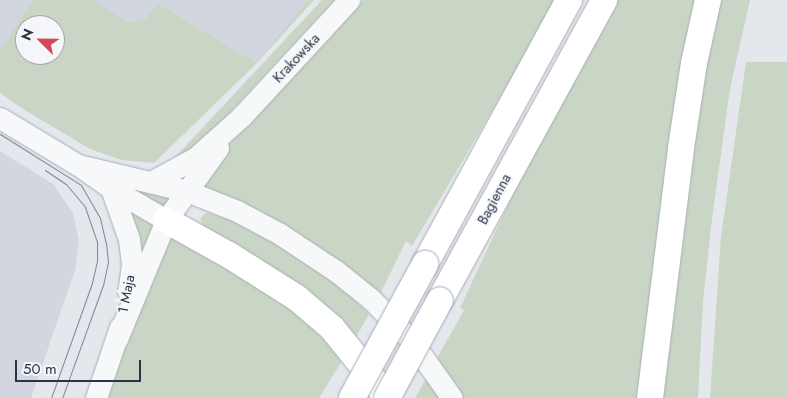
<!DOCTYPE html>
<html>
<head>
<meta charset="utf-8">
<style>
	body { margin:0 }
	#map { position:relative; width:787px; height:398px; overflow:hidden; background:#e4e7ec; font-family:Jost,sans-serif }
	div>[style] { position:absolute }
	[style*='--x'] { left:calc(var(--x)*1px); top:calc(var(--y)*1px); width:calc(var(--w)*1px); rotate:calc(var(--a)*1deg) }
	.built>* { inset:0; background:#d2d6de }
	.green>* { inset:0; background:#c9d6c5 }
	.roads { filter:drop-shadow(0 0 1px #a9aeb7) drop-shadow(0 0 1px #a9aeb7) }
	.minor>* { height:21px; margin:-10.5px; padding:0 10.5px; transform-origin:10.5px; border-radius:10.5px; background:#f7f8fa }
	.major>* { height:26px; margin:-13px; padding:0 13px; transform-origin:13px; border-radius:13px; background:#fff }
	.tram>* { height:1px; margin:-0.5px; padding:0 0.5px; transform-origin:0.5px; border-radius:0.5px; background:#7d8696 }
	.bridges { filter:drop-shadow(0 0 1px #a3abb8) drop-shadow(0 0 1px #a3abb8) }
	.major-bridge>* { height:26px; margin:-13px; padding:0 13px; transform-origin:13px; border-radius:13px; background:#fff }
	span { translate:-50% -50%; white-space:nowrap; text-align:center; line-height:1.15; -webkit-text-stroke:4px #f4f6f9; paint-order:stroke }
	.street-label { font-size:14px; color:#2b3445 }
	.north { position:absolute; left:15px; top:15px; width:50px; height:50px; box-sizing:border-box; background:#f4f6f9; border:1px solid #a4a8b1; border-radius:50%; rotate:293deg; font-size:14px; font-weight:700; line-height:20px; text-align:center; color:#2b3445 }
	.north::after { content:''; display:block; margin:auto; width:18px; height:22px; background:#d1495b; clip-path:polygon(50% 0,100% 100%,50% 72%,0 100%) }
	.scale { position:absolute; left:15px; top:360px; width:126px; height:22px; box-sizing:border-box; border:2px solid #2b3445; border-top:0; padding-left:6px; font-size:15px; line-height:18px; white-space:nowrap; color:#2b3445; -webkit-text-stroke:4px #f4f6f9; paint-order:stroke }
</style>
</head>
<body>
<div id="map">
	<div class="built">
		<i style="clip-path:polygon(0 0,32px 0,0 51px)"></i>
		<i style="clip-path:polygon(92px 0,308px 0,256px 64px,157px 3px,146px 19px,131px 23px)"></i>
		<i style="clip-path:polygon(0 151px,53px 184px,73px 213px,79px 241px,75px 270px,31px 398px,0 398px)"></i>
	</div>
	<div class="green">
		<i style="clip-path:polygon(evenodd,32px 0,92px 0,131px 23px,146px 19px,157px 3px,256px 63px,308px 0,314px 0,256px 64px,154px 163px,121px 160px,90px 149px,23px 109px,0 93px,0 51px,32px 0,25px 25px,55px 25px,55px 55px,25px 55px,25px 25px)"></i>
		<i style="clip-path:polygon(322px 0,335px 0,190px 155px,165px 168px)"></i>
		<i style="clip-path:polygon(363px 0,558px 0,412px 246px,406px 241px,380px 294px,199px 187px,222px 152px)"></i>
		<i style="clip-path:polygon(615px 0,698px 0,639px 398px,463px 398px,437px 358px,464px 310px,460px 308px,528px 162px)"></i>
		<i style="clip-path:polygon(719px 0,750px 0,730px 89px,712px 219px,703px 301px,698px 398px,661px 398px,687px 169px)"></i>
		<i style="clip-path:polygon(746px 62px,787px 62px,787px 398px,710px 398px,721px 237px)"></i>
		<i style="clip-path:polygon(127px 185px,172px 194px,165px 209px)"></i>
		<i style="clip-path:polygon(127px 204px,156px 220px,143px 259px)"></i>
		<i style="clip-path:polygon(206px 213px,223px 216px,249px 228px,305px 262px,344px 290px,369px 314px,354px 341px,204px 229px,200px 219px)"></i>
		<i style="clip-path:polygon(169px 233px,267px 287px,345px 356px,319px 398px,106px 398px,147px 279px)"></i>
		<i style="clip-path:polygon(427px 377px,441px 398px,415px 398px)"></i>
	</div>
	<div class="roads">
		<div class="minor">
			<i style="--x:0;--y:118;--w:91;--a:31.1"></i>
			<i style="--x:78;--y:165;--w:40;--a:34.9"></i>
			<i style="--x:111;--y:188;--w:64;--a:30.2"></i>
			<i style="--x:78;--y:165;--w:112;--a:13.4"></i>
			<i style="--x:187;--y:191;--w:54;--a:21.8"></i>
			<i style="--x:237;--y:211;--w:49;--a:28.1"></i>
			<i style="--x:280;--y:234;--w:67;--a:33.5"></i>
			<i style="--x:336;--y:271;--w:45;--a:38.7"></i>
			<i style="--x:371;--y:299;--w:56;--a:45.7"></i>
			<i style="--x:410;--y:339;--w:72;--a:54.6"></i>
			<i style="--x:151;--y:182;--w:50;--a:-28.6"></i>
			<i style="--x:195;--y:158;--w:63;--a:-41.8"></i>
			<i style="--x:242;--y:116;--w:158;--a:-47.3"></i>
			<i style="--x:111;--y:188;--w:54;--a:70.6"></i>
			<i style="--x:129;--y:239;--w:26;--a:83"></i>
			<i style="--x:132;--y:265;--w:27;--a:98"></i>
			<i style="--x:117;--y:339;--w:129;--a:-67.6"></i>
			<i style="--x:166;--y:220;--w:89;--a:-54.2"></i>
			<i style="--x:96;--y:398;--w:75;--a:-71.3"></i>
		</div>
		<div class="major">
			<i style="--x:166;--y:220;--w:72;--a:29.1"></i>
			<i style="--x:229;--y:255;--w:80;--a:32.3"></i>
			<i style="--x:297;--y:298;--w:46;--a:40.6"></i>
			<i style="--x:332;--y:328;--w:73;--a:51.1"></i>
			<i style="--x:378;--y:385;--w:15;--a:58"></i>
			<i style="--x:425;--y:264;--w:301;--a:-61.4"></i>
			<i style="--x:440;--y:300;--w:342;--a:-61.3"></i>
			<i style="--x:650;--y:398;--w:252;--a:-82.9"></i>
			<i style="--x:681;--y:148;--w:86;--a:-81.3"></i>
			<i style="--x:694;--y:63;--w:65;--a:-77.5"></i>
		</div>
	</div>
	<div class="tram">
		<i style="--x:0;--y:134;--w:96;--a:32.2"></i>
		<i style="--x:81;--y:185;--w:38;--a:60"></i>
		<i style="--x:100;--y:218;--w:26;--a:77"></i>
		<i style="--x:106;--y:243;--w:19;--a:84"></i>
		<i style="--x:108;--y:262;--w:24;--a:102"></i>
		<i style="--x:103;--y:285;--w:120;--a:109.9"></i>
		<i style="--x:45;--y:170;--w:25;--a:34"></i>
		<i style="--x:66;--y:184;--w:30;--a:50"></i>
		<i style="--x:85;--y:207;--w:36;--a:71"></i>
		<i style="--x:97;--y:241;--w:20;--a:90"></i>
		<i style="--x:97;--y:261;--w:23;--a:103"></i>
		<i style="--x:92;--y:283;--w:122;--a:109.6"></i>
	</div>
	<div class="bridges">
		<div class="major-bridge">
			<i style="--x:352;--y:398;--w:153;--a:-61.4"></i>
			<i style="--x:387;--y:398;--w:111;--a:-61.6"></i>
		</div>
	</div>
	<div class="street-label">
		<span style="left:296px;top:58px;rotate:-47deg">Krakowska</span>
		<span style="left:494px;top:199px;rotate:-62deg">Bagienna</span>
		<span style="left:126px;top:294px;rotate:-79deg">1 Maja</span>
	</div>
	<div class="north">N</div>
	<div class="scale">50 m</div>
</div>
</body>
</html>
